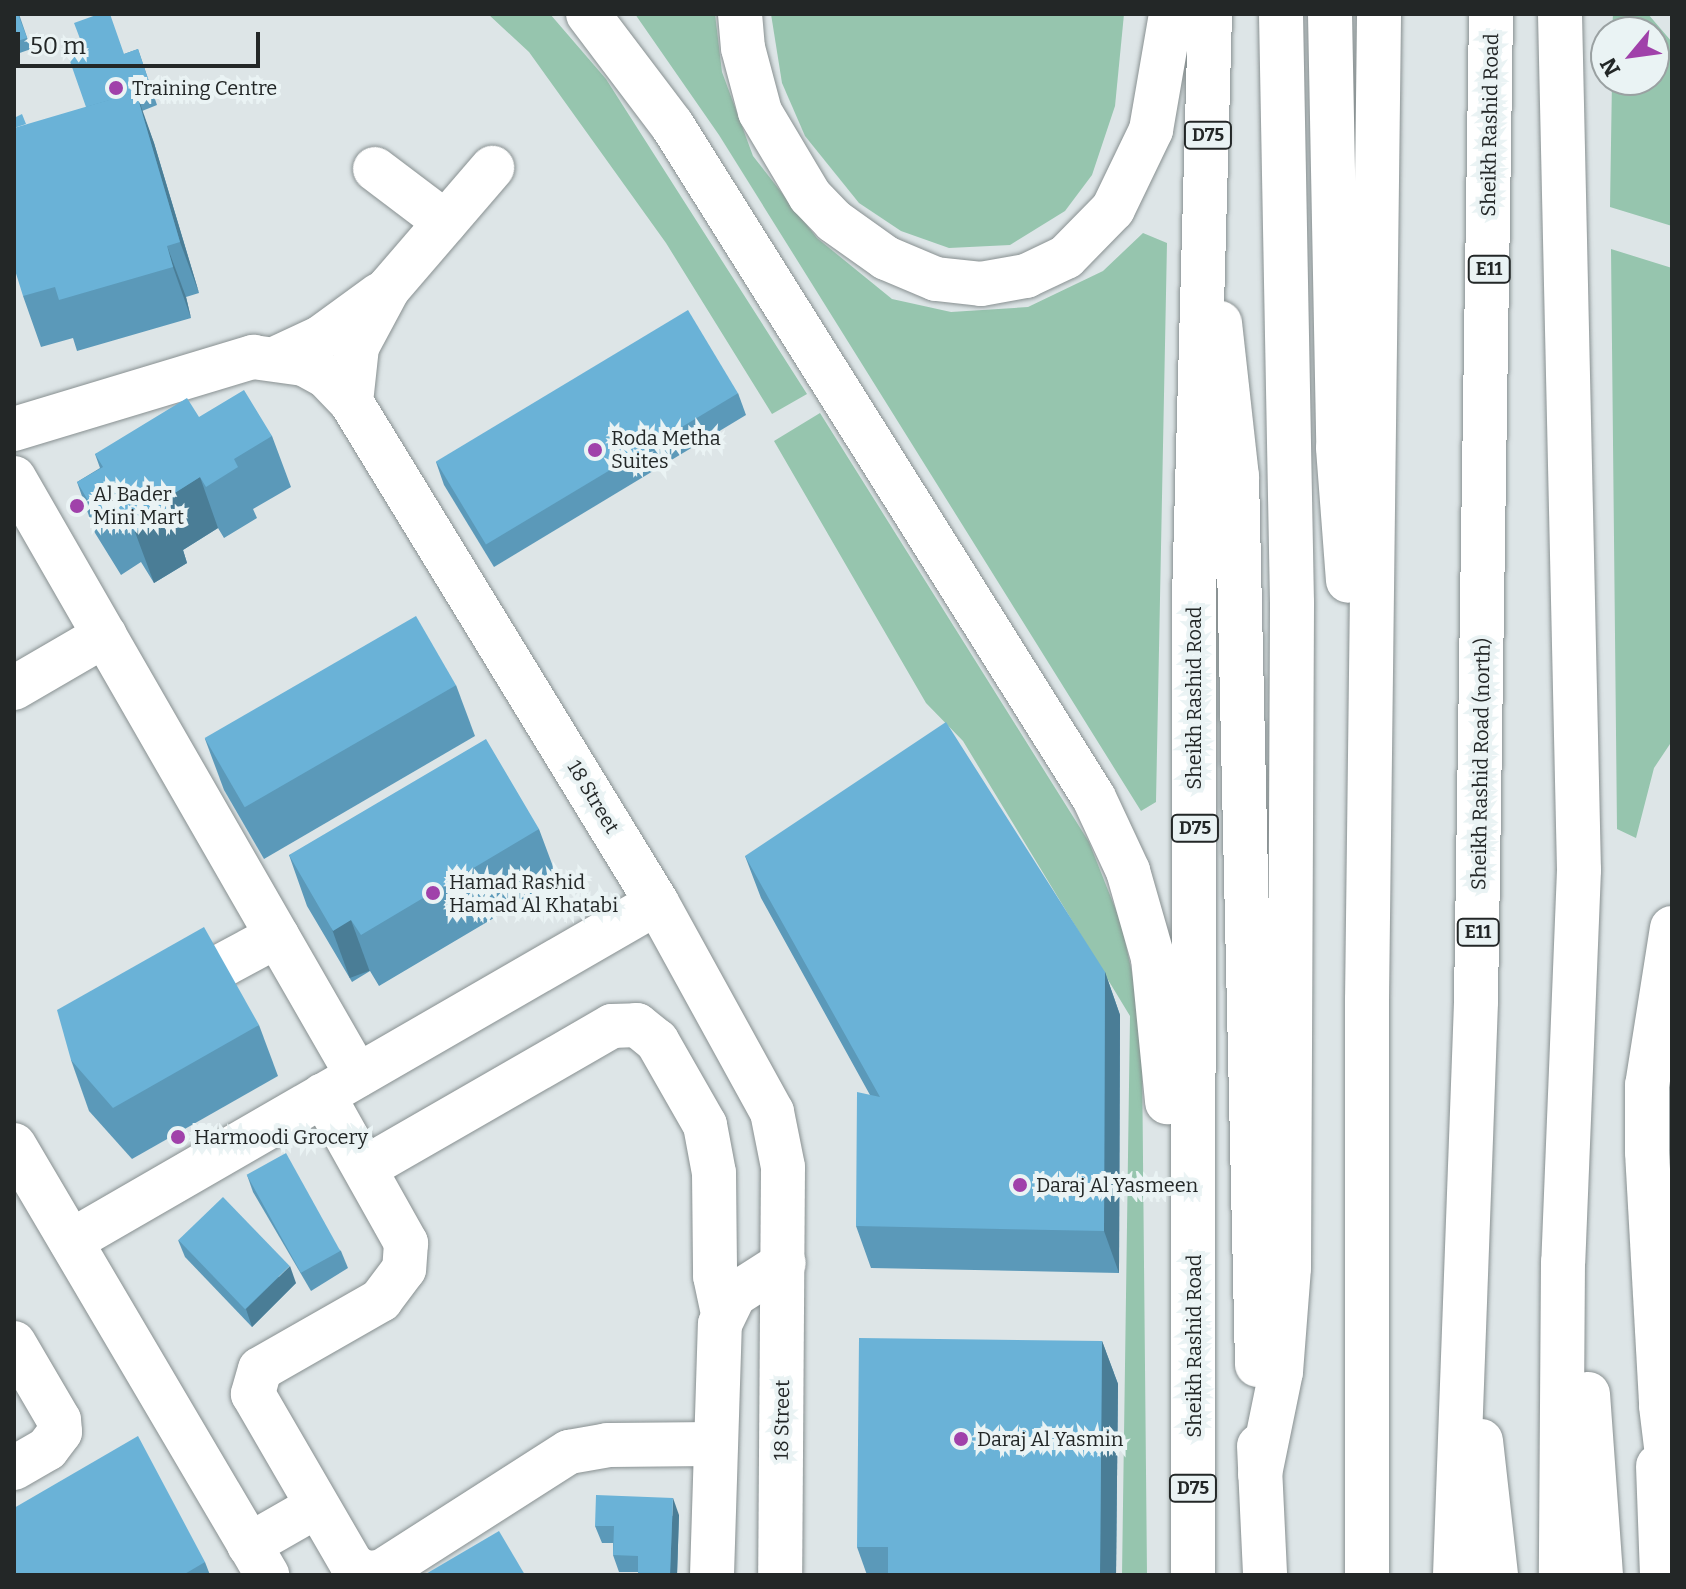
<!DOCTYPE html>
<html>
<head>
<meta charset="utf-8">
<style>
	body { margin:0 }
	#map { position:relative; width:1686px; height:1589px; overflow:hidden; background:#dde5e7; font-family:Bitter,serif }
	div>[style] { position:absolute }
	[style*='--x'] { left:calc(var(--x)*1px); top:calc(var(--y)*1px); width:calc(var(--w)*1px); rotate:calc(var(--a)*1deg) }
	.green>* { inset:0; background:#96c5ae }
	.roads { filter:drop-shadow(0 0 2px #889091) drop-shadow(0 0 2px #889091) }
	.minor>* { height:44px; margin:-22px; padding:0 22px; transform-origin:22px; border-radius:22px; background:#fff }
	.highway>* { height:44px; margin:-22px; padding:0 22px; transform-origin:22px; border-radius:22px; background:#fff }
	.wall>* { inset:0; background:#5b99b9 }
	.shaded-wall>* { inset:0; background:#4a7d96; transform-origin:0 0 }
	.building>* { inset:0; background:#6ab2d7; transform-origin:0 0 }
	.dots>* { width:22px; height:22px; translate:-50% -50%; box-sizing:border-box; border:4px solid #eaf3f4; border-radius:50% }
	span { translate:-50% -50%; white-space:nowrap; text-align:center; line-height:1.15; -webkit-text-stroke:8px #eaf3f4; paint-order:stroke }
	.shield-label span { padding:2px 6px; background:#eaf3f4; border:2px solid; border-radius:6px; -webkit-text-stroke-width:0 }
	.shield-label { font-size:18px; color:#232727; font-weight:700 }
	.poi-label { font-size:20px; color:#232727 }
	.left { translate:0 -50%; text-align:left }
	.street-label { font-size:20px; color:#232727 }
	.frame { position:absolute; inset:0; border:16px solid #232727; pointer-events:none }
	.north { position:absolute; left:1590px; top:16px; width:80px; height:80px; box-sizing:border-box; background:#eaf3f4; border:2px solid #9aa1a2; border-radius:50%; rotate:241deg; font-size:22px; font-weight:700; line-height:32px; text-align:center; color:#232727 }
	.north::after { content:''; display:block; margin:auto; width:28px; height:36px; background:#a041aa; clip-path:polygon(50% 0,100% 100%,50% 72%,0 100%) }
	.scale { position:absolute; left:16px; top:32px; width:244px; height:36px; box-sizing:border-box; border:4px solid #232727; border-top:0; padding-left:10px; font-size:24px; line-height:28px; white-space:nowrap; color:#232727; -webkit-text-stroke:6px #eaf3f4; paint-order:stroke }
</style>
</head>
<body>
<div id="map">
	<div class="green">
		<i style="clip-path:polygon(488px 14px,550px 14px,606px 79px,807px 394px,772px 414px,666px 243px,529px 52px)"></i>
		<i style="clip-path:polygon(635px 14px,715px 14px,722px 72px,753px 156px,817px 238px,892px 299px,951px 312px,1028px 307px,1103px 271px,1143px 233px,1167px 243px,1156px 802px,1141px 811px,719px 135px)"></i>
		<i style="clip-path:polygon(771px 14px,1124px 14px,1115px 106px,1092px 175px,1065px 211px,1010px 245px,949px 248px,901px 231px,859px 203px,805px 136px,782px 83px)"></i>
		<i style="clip-path:polygon(1613px 14px,1648px 14px,1672px 42px,1672px 226px,1610px 207px,1612px 80px,1654px 80px,1654px 32px,1612px 32px)"></i>
		<i style="clip-path:polygon(1611px 249px,1672px 268px,1672px 741px,1654px 768px,1636px 838px,1617px 829px)"></i>
		<i style="clip-path:polygon(820px 413px,1089px 842px,1121px 923px,1137px 995px,1142px 1054px,1147px 1575px,1122px 1575px,1130px 1016px,963px 741px,926px 703px,774px 441px)"></i>
	</div>
	<div class="roads">
		<div class="minor">
			<i style="--x:375;--y:169;--w:88;--a:37.1"></i>
			<i style="--x:279;--y:357;--w:45;--a:-24.9"></i>
			<i style="--x:320;--y:338;--w:73;--a:-36.1"></i>
			<i style="--x:351;--y:402;--w:55;--a:-83.8"></i>
			<i style="--x:357;--y:347;--w:66;--a:-61.9"></i>
			<i style="--x:388;--y:289;--w:160;--a:-49.3"></i>
			<i style="--x:14;--y:429;--w:250;--a:-16.8"></i>
			<i style="--x:253;--y:357;--w:51;--a:7.8"></i>
			<i style="--x:304;--y:364;--w:25;--a:29"></i>
			<i style="--x:326;--y:376;--w:36;--a:46"></i>
			<i style="--x:351;--y:402;--w:587;--a:58.58"></i>
			<i style="--x:657;--y:903;--w:239;--a:61.2"></i>
			<i style="--x:772;--y:1112;--w:56;--a:78.7"></i>
			<i style="--x:783;--y:1167;--w:408;--a:90.4"></i>
			<i style="--x:14;--y:478;--w:689;--a:60.12"></i>
			<i style="--x:14;--y:688;--w:105;--a:-30.2"></i>
			<i style="--x:182;--y:987;--w:108;--a:-28.2"></i>
			<i style="--x:323;--y:1095;--w:170;--a:60.7"></i>
			<i style="--x:406;--y:1243;--w:26;--a:94"></i>
			<i style="--x:404;--y:1269;--w:39;--a:127"></i>
			<i style="--x:381;--y:1300;--w:139;--a:150.3"></i>
			<i style="--x:260;--y:1369;--w:26;--a:106"></i>
			<i style="--x:253;--y:1394;--w:198;--a:59.9"></i>
			<i style="--x:352;--y:1565;--w:15;--a:32"></i>
			<i style="--x:365;--y:1573;--w:16;--a:-4"></i>
			<i style="--x:381;--y:1572;--w:223;--a:-32.6"></i>
			<i style="--x:569;--y:1452;--w:39;--a:-10"></i>
			<i style="--x:607;--y:1445;--w:109;--a:-0.5"></i>
			<i style="--x:14;--y:1145;--w:499;--a:59.5"></i>
			<i style="--x:365;--y:1168;--w:285;--a:-29.9"></i>
			<i style="--x:612;--y:1026;--w:25;--a:-2"></i>
			<i style="--x:637;--y:1025;--w:26;--a:39"></i>
			<i style="--x:657;--y:1041;--w:97;--a:60.3"></i>
			<i style="--x:705;--y:1125;--w:49;--a:79.4"></i>
			<i style="--x:714;--y:1173;--w:103;--a:89.4"></i>
			<i style="--x:715;--y:1276;--w:38;--a:78"></i>
			<i style="--x:71;--y:1241;--w:676;--a:-29.98"></i>
			<i style="--x:14;--y:1343;--w:89;--a:59.7"></i>
			<i style="--x:59;--y:1420;--w:12;--a:85"></i>
			<i style="--x:60;--y:1432;--w:21;--a:127"></i>
			<i style="--x:47;--y:1449;--w:38;--a:150"></i>
			<i style="--x:249;--y:1545;--w:78;--a:-29.8"></i>
			<i style="--x:712;--y:1575;--w:251;--a:-88.2"></i>
			<i style="--x:720;--y:1324;--w:32;--a:-64"></i>
			<i style="--x:734;--y:1295;--w:59;--a:-32.6"></i>
		</div>
		<div class="highway">
			<i style="--x:588;--y:14;--w:139;--a:52.9"></i>
			<i style="--x:672;--y:125;--w:794;--a:57.91"></i>
			<i style="--x:1094;--y:798;--w:81;--a:65"></i>
			<i style="--x:1128;--y:871;--w:91;--a:74"></i>
			<i style="--x:1153;--y:958;--w:145;--a:84.4"></i>
			<i style="--x:740;--y:14;--w:34;--a:85"></i>
			<i style="--x:743;--y:48;--w:66;--a:75.1"></i>
			<i style="--x:760;--y:112;--w:98;--a:59.2"></i>
			<i style="--x:810;--y:196;--w:35;--a:46"></i>
			<i style="--x:834;--y:221;--w:64;--a:35.4"></i>
			<i style="--x:886;--y:258;--w:54;--a:22.8"></i>
			<i style="--x:936;--y:279;--w:45;--a:6.3"></i>
			<i style="--x:981;--y:284;--w:46;--a:-10.1"></i>
			<i style="--x:1026;--y:276;--w:44;--a:-25.4"></i>
			<i style="--x:1066;--y:257;--w:67;--a:-45.6"></i>
			<i style="--x:1113;--y:209;--w:88;--a:-64.3"></i>
			<i style="--x:1151;--y:130;--w:118;--a:-80.2"></i>
			<i style="--x:1330;--y:14;--w:434;--a:88.9"></i>
			<i style="--x:1338;--y:448;--w:133;--a:85.7"></i>
			<i style="--x:1560;--y:14;--w:856;--a:88.73"></i>
			<i style="--x:1579;--y:870;--w:392;--a:92.3"></i>
			<i style="--x:1563;--y:1262;--w:313;--a:90.4"></i>
			<i style="--x:1220;--y:323;--w:154;--a:83.7"></i>
			<i style="--x:1237;--y:476;--w:889;--a:88.71"></i>
			<i style="--x:1672;--y:928;--w:159;--a:99"></i>
			<i style="--x:1647;--y:1085;--w:67;--a:90"></i>
			<i style="--x:1647;--y:1152;--w:254;--a:86.8"></i>
			<i style="--x:1661;--y:1406;--w:91;--a:83"></i>
			<i style="--x:1588;--y:1394;--w:181;--a:85.9"></i>
			<i style="--x:1481;--y:1441;--w:135;--a:83.6"></i>
			<i style="--x:1259;--y:1446;--w:129;--a:87.3"></i>
			<i style="--x:1658;--y:1466;--w:109;--a:87.9"></i>
			<i style="--x:1260;--y:1474;--w:104;--a:-78.4"></i>
			<i style="--x:1281;--y:1372;--w:104;--a:-85.6"></i>
			<i style="--x:1289;--y:1268;--w:665;--a:-89.74"></i>
			<i style="--x:1292;--y:603;--w:589;--a:-91.07"></i>
			<i style="--x:1193;--y:1575;--w:977;--a:-89.94"></i>
			<i style="--x:1194;--y:598;--w:584;--a:-88.43"></i>
			<i style="--x:1367;--y:1575;--w:575;--a:-90"></i>
			<i style="--x:1367;--y:1000;--w:986;--a:-89.3"></i>
			<i style="--x:1455;--y:1575;--w:574;--a:-87.9"></i>
			<i style="--x:1476;--y:1001;--w:987;--a:-89.13"></i>
		</div>
	</div>
	<div class="wall">
		<i style="clip-path:polygon(14px 14px,19px 14px,31px 49px,14px 55px)"></i>
		<i style="clip-path:polygon(138px 49px,157px 105px,142px 111px,154px 143px,199px 293px,186px 297px,191px 318px,77px 351px,73px 338px,41px 347px,23px 296px,86px 107px,124px 54px)"></i>
		<i style="clip-path:polygon(738px 393px,746px 415px,494px 567px,444px 485px,436px 462px)"></i>
		<i style="clip-path:polygon(199px 417px,272px 436px,291px 487px,253px 509px,257px 518px,224px 538px,218px 528px,183px 550px,187px 563px,154px 583px,141px 562px,121px 575px,95px 533px,77px 482px,100px 468px,95px 454px)"></i>
		<i style="clip-path:polygon(456px 685px,475px 736px,264px 859px,224px 790px,205px 739px)"></i>
		<i style="clip-path:polygon(539px 829px,558px 880px,379px 986px,370px 971px,352px 982px,307px 906px,289px 855px)"></i>
		<i style="clip-path:polygon(745px 856px,1105px 972px,1120px 1015px,1119px 1273px,871px 1268px,856px 1226px,870px 1095px,761px 898px)"></i>
		<i style="clip-path:polygon(259px 1025px,278px 1076px,132px 1159px,89px 1111px,71px 1060px)"></i>
		<i style="clip-path:polygon(247px 1175px,341px 1251px,348px 1268px,311px 1291px,253px 1192px)"></i>
		<i style="clip-path:polygon(178px 1240px,296px 1283px,252px 1327px,185px 1257px)"></i>
		<i style="clip-path:polygon(1102px 1341px,1118px 1384px,1116px 1575px,867px 1575px,857px 1547px)"></i>
		<i style="clip-path:polygon(679px 1515px,677px 1575px,638px 1575px,638px 1572px,619px 1572px,613px 1555px,613px 1543px,602px 1543px,595px 1526px)"></i>
		<i style="clip-path:polygon(205px 1562px,210px 1575px,14px 1575px)"></i>
	</div>
	<div class="shaded-wall">
		<i style="clip-path:polygon(136px 92px,154px 143px,199px 293px,180px 242px)"></i>
		<i style="clip-path:polygon(167px 246px,186px 297px,191px 318px,173px 267px)"></i>
		<i style="clip-path:polygon(200px 477px,218px 528px,183px 550px,187px 563px,154px 583px,135px 532px,162px 501px)"></i>
		<i style="left:351px;top:920px;width:54px;height:21px;rotate:70deg"></i>
		<i style="clip-path:polygon(1105px 972px,1120px 1015px,1119px 1273px,1104px 1231px)"></i>
		<i style="clip-path:polygon(290px 1266px,296px 1283px,252px 1327px,246px 1309px)"></i>
		<i style="clip-path:polygon(1102px 1341px,1118px 1384px,1116px 1575px,1100px 1575px)"></i>
		<i style="clip-path:polygon(673px 1498px,679px 1515px,677px 1575px,670px 1575px)"></i>
	</div>
	<div class="building">
		<i style="clip-path:polygon(14px 14px,18px 14px,27px 38px,14px 42px)"></i>
		<i style="clip-path:polygon(99px 14px,110px 14px,124px 54px,138px 49px,151px 88px,86px 107px,66px 50px,82px 44px,74px 23px)"></i>
		<i style="clip-path:polygon(136px 92px,180px 242px,167px 246px,173px 267px,59px 300px,55px 287px,23px 296px,14px 267px,14px 128px)"></i>
		<i style="clip-path:polygon(22px 114px,26px 124px,14px 128px,14px 118px)"></i>
		<i style="left:688px;top:310px;width:97px;height:294px;rotate:59deg"></i>
		<i style="clip-path:polygon(244px 390px,272px 436px,234px 459px,238px 467px,206px 487px,200px 477px,162px 501px,169px 512px,135px 532px,122px 511px,102px 524px,77px 482px,103px 467px,95px 454px,187px 398px,199px 417px)"></i>
		<i style="left:416px;top:616px;width:80px;height:244px;rotate:60deg"></i>
		<i style="clip-path:polygon(946px 722px,1105px 972px,1104px 1231px,856px 1226px,857px 1092px,880px 1097px,745px 856px)"></i>
		<i style="clip-path:polygon(486px 739px,539px 829px,361px 935px,351px 920px,333px 931px,289px 855px)"></i>
		<i style="clip-path:polygon(204px 927px,259px 1025px,113px 1108px,71px 1060px,57px 1010px)"></i>
		<i style="left:286px;top:1153px;width:112px;height:45px;rotate:61deg"></i>
		<i style="left:223px;top:1197px;width:96px;height:62px;rotate:46deg"></i>
		<i style="clip-path:polygon(859px 1338px,1102px 1341px,1100px 1575px,888px 1575px,888px 1547px,857px 1547px)"></i>
		<i style="clip-path:polygon(138px 1436px,205px 1562px,183px 1575px,14px 1575px,14px 1508px)"></i>
		<i style="clip-path:polygon(596px 1495px,673px 1498px,670px 1575px,638px 1575px,638px 1556px,613px 1555px,614px 1526px,595px 1526px)"></i>
		<i style="clip-path:polygon(499px 1531px,525px 1575px,424px 1575px)"></i>
	</div>
	<div class="dots">
		<i style="left:116px;top:88px;background:#a041aa"></i>
		<i style="left:595px;top:450px;background:#a041aa"></i>
		<i style="left:77px;top:506px;background:#a041aa"></i>
		<i style="left:433px;top:893px;background:#a041aa"></i>
		<i style="left:178px;top:1137px;background:#a041aa"></i>
		<i style="left:1020px;top:1185px;background:#a041aa"></i>
		<i style="left:961px;top:1439px;background:#a041aa"></i>
	</div>
	<div class="shield-label">
		<span style="left:1208px;top:135px">D75</span>
		<span style="left:1489px;top:269px">E11</span>
		<span style="left:1195px;top:828px">D75</span>
		<span style="left:1478px;top:932px">E11</span>
		<span style="left:1193px;top:1488px">D75</span>
	</div>
	<div class="poi-label">
		<span class="left" style="left:132px;top:88px">Training Centre</span>
		<span class="left" style="left:611px;top:450px">Roda Metha<br>Suites</span>
		<span class="left" style="left:93px;top:506px">Al Bader<br>Mini Mart</span>
		<span class="left" style="left:449px;top:894px">Hamad Rashid<br>Hamad Al Khatabi</span>
		<span class="left" style="left:194px;top:1137px">Harmoodi Grocery</span>
		<span class="left" style="left:1036px;top:1185px">Daraj Al Yasmeen</span>
		<span class="left" style="left:977px;top:1439px">Daraj Al Yasmin</span>
	</div>
	<div class="street-label">
		<span style="left:1490px;top:125px;rotate:-89deg">Sheikh Rashid Road</span>
		<span style="left:1194px;top:698px;rotate:-90deg">Sheikh Rashid Road</span>
		<span style="left:1481px;top:764px;rotate:-89deg">Sheikh Rashid Road (north)</span>
		<span style="left:593px;top:797px;rotate:59deg">18 Street</span>
		<span style="left:1194px;top:1346px;rotate:-90deg">Sheikh Rashid Road</span>
		<span style="left:782px;top:1420px;rotate:-89deg">18 Street</span>
	</div>
	<div class="frame"></div>
	<div class="north">N</div>
	<div class="scale">50 m</div>
</div>
</body>
</html>
